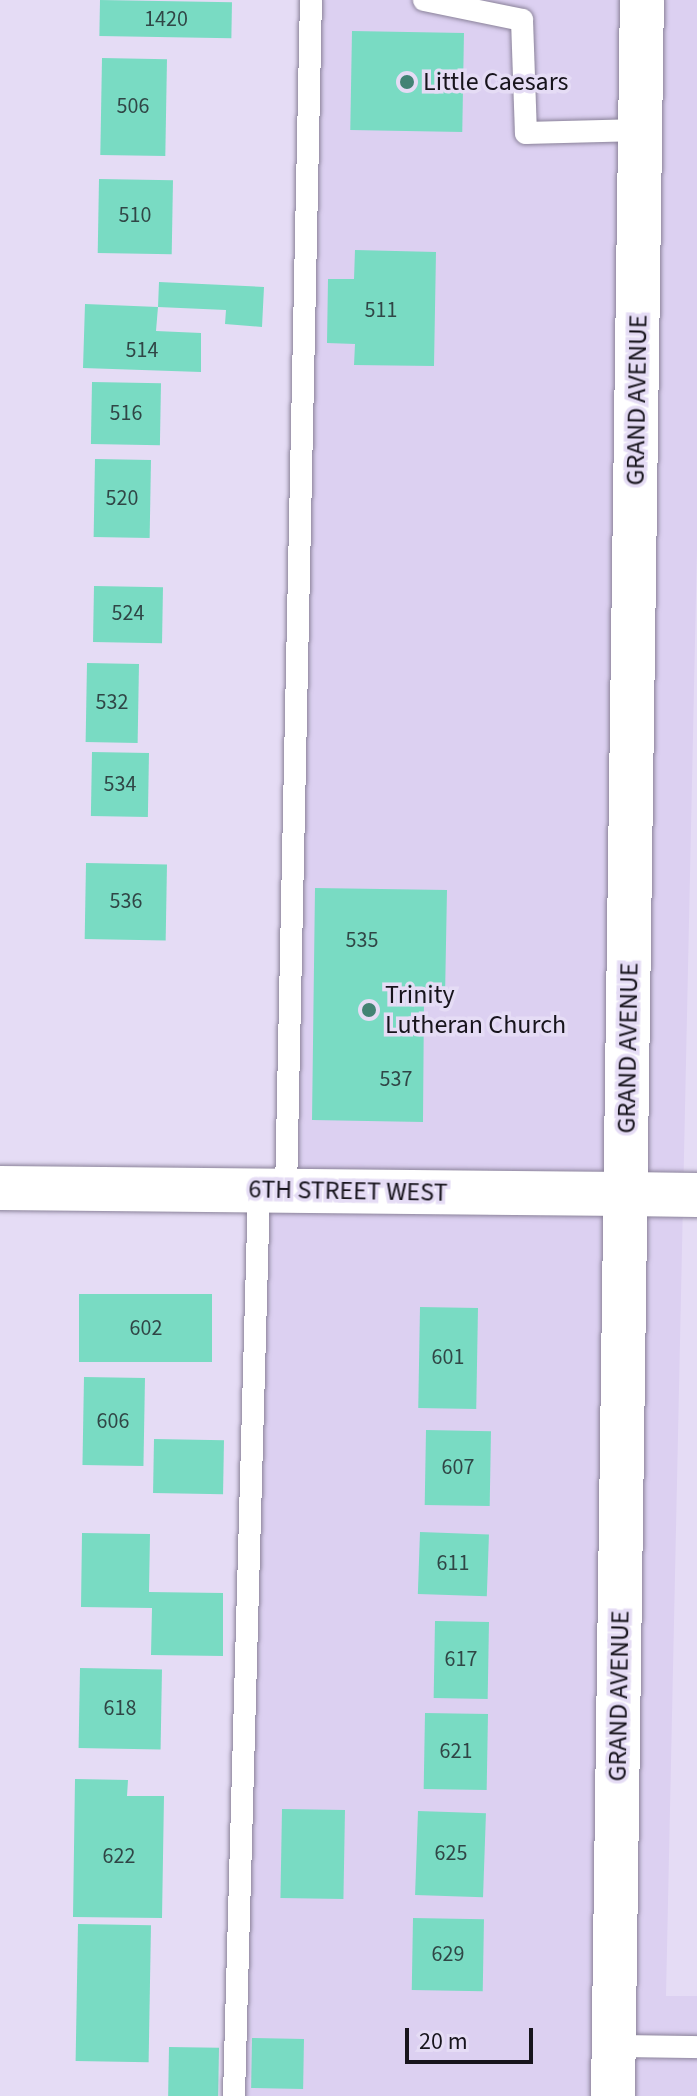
<!DOCTYPE html>
<html>
<head>
<meta charset="utf-8">
<style>
	body { margin:0 }
	#map { position:relative; width:697px; height:2096px; overflow:hidden; background:#e5dcf5; font-family:"Source Sans 3",sans-serif }
	div>[style] { position:absolute }
	[style*='--x'] { left:calc(var(--x)*1px); top:calc(var(--y)*1px); width:calc(var(--w)*1px); rotate:calc(var(--a)*1deg) }
	.built>* { inset:0; background:#dcd0f1 }
	.building>* { inset:0; background:#79dbc3; transform-origin:0 0 }
	.roads { filter:drop-shadow(0 0 2px #8a8299) drop-shadow(0 0 2px #8a8299) }
	.lane>* { height:22px; margin:-11px; padding:0 11px; transform-origin:11px; border-radius:11px; background:#fff }
	.street>* { height:44px; margin:-22px; padding:0 22px; transform-origin:22px; border-radius:22px; background:#fff }
	.secondary>* { height:44px; margin:-22px; padding:0 22px; transform-origin:22px; border-radius:22px; background:#fff }
	.primary>* { height:44px; margin:-22px; padding:0 22px; transform-origin:22px; border-radius:22px; background:#fff }
	.dots>* { width:22px; height:22px; translate:-50% -50%; box-sizing:border-box; border:4px solid #e5dcf5; border-radius:50% }
	span { translate:-50% -50%; white-space:nowrap; text-align:center; line-height:1.15; -webkit-text-stroke:7px #e5dcf5; paint-order:stroke }
	.number-label { font-size:22px; color:#304646 }
	.number-label span { -webkit-text-stroke-width:0 }
	.poi-label { font-size:26px; color:#17141c }
	.left { translate:0 -50%; text-align:left }
	.street-label { font-size:26px; color:#17141c }
	.scale { position:absolute; left:405px; top:2028px; width:128px; height:36px; box-sizing:border-box; border:4px solid #17141c; border-top:0; padding-left:10px; font-size:24px; line-height:28px; white-space:nowrap; color:#17141c; -webkit-text-stroke:6px #e5dcf5; paint-order:stroke }
</style>
</head>
<body>
<div id="map">
	<div class="built">
		<i style="clip-path:polygon(311px 0,697px 0,697px 548px,666px 1996px,697px 1996px,697px 2096px,234px 2096px,259px 1191px,286px 1191px)"></i>
	</div>
	<div class="building">
		<i style="left:100px;top:0;width:132px;height:36px;rotate:1deg"></i>
		<i style="left:352px;top:31px;width:112px;height:99px;rotate:1deg"></i>
		<i style="left:102px;top:58px;width:65px;height:97px;rotate:1deg"></i>
		<i style="left:99px;top:179px;width:74px;height:74px;rotate:1deg"></i>
		<i style="clip-path:polygon(355px 250px,436px 252px,434px 366px,354px 365px,355px 344px,327px 343px,328px 279px,354px 279px)"></i>
		<i style="clip-path:polygon(159px 282px,264px 287px,262px 327px,225px 324px,226px 310px,158px 307px,156px 331px,201px 333px,201px 372px,83px 368px,85px 304px,158px 307px)"></i>
		<i style="left:92px;top:382px;width:69px;height:62px;rotate:1deg"></i>
		<i style="left:95px;top:459px;width:56px;height:78px;rotate:1deg"></i>
		<i style="left:94px;top:586px;width:69px;height:56px;rotate:1deg"></i>
		<i style="left:87px;top:663px;width:52px;height:79px;rotate:1deg"></i>
		<i style="left:92px;top:752px;width:57px;height:64px;rotate:1deg"></i>
		<i style="left:86px;top:863px;width:81px;height:76px;rotate:1deg"></i>
		<i style="clip-path:polygon(315px 888px,447px 890px,445px 997px,424px 997px,423px 1122px,312px 1120px)"></i>
		<i style="left:79px;top:1294px;width:133px;height:68px"></i>
		<i style="left:420px;top:1307px;width:58px;height:101px;rotate:1deg"></i>
		<i style="left:84px;top:1377px;width:61px;height:88px;rotate:1deg"></i>
		<i style="left:426px;top:1430px;width:65px;height:75px;rotate:1deg"></i>
		<i style="left:154px;top:1439px;width:70px;height:54px;rotate:1deg"></i>
		<i style="left:420px;top:1532px;width:69px;height:62px;rotate:2deg"></i>
		<i style="clip-path:polygon(82px 1533px,150px 1534px,149px 1592px,223px 1593px,223px 1656px,151px 1655px,152px 1608px,81px 1607px)"></i>
		<i style="left:435px;top:1621px;width:54px;height:77px;rotate:1deg"></i>
		<i style="left:80px;top:1668px;width:82px;height:80px;rotate:1deg"></i>
		<i style="left:425px;top:1713px;width:63px;height:76px;rotate:1deg"></i>
		<i style="clip-path:polygon(75px 1779px,128px 1780px,127px 1796px,164px 1796px,162px 1918px,73px 1917px)"></i>
		<i style="left:282px;top:1809px;width:63px;height:89px;rotate:1deg"></i>
		<i style="left:418px;top:1811px;width:68px;height:84px;rotate:2deg"></i>
		<i style="left:413px;top:1918px;width:71px;height:72px;rotate:1deg"></i>
		<i style="left:78px;top:1924px;width:73px;height:137px;rotate:1deg"></i>
		<i style="left:252px;top:2038px;width:52px;height:50px;rotate:1deg"></i>
		<i style="left:169px;top:2047px;width:50px;height:49px;rotate:1deg"></i>
	</div>
	<div class="roads">
		<div class="lane">
			<i style="--x:424;--y:0;--w:100;--a:11.5"></i>
			<i style="--x:522;--y:20;--w:113;--a:88"></i>
			<i style="--x:526;--y:133;--w:114;--a:-1.5"></i>
			<i style="--x:286;--y:1191;--w:1191;--a:-88.8"></i>
			<i style="--x:614;--y:2046;--w:83;--a:0.7"></i>
			<i style="--x:234;--y:2096;--w:905;--a:-88.42"></i>
		</div>
		<div class="street">
			<i style="--x:0;--y:1188;--w:626;--a:0.55"></i>
		</div>
		<div class="secondary">
			<i style="--x:626;--y:1194;--w:71;--a:0.8"></i>
		</div>
		<div class="primary">
			<i style="--x:613;--y:2096;--w:2096;--a:-89.21"></i>
		</div>
	</div>
	<div class="dots">
		<i style="left:407px;top:82px;background:#428374"></i>
		<i style="left:369px;top:1010px;background:#428374"></i>
	</div>
	<div class="number-label">
		<span style="left:166px;top:20px">1420</span>
		<span style="left:133px;top:107px">506</span>
		<span style="left:135px;top:216px">510</span>
		<span style="left:381px;top:311px">511</span>
		<span style="left:142px;top:351px">514</span>
		<span style="left:126px;top:414px">516</span>
		<span style="left:122px;top:499px">520</span>
		<span style="left:128px;top:614px">524</span>
		<span style="left:112px;top:703px">532</span>
		<span style="left:120px;top:785px">534</span>
		<span style="left:126px;top:902px">536</span>
		<span style="left:362px;top:941px">535</span>
		<span style="left:396px;top:1080px">537</span>
		<span style="left:146px;top:1329px">602</span>
		<span style="left:448px;top:1358px">601</span>
		<span style="left:113px;top:1422px">606</span>
		<span style="left:458px;top:1468px">607</span>
		<span style="left:453px;top:1564px">611</span>
		<span style="left:461px;top:1660px">617</span>
		<span style="left:120px;top:1709px">618</span>
		<span style="left:456px;top:1752px">621</span>
		<span style="left:451px;top:1854px">625</span>
		<span style="left:119px;top:1857px">622</span>
		<span style="left:448px;top:1955px">629</span>
	</div>
	<div class="poi-label">
		<span class="left" style="left:423px;top:82px">Little Caesars</span>
		<span class="left" style="left:385px;top:1010px">Trinity<br>Lutheran Church</span>
	</div>
	<div class="street-label">
		<span style="left:637px;top:400px;rotate:-89deg">GRAND AVENUE</span>
		<span style="left:628px;top:1048px;rotate:-89deg">GRAND AVENUE</span>
		<span style="left:348px;top:1191px;rotate:1deg">6TH STREET WEST</span>
		<span style="left:619px;top:1696px;rotate:-89deg">GRAND AVENUE</span>
	</div>
	<div class="scale">20 m</div>
</div>
</body>
</html>
